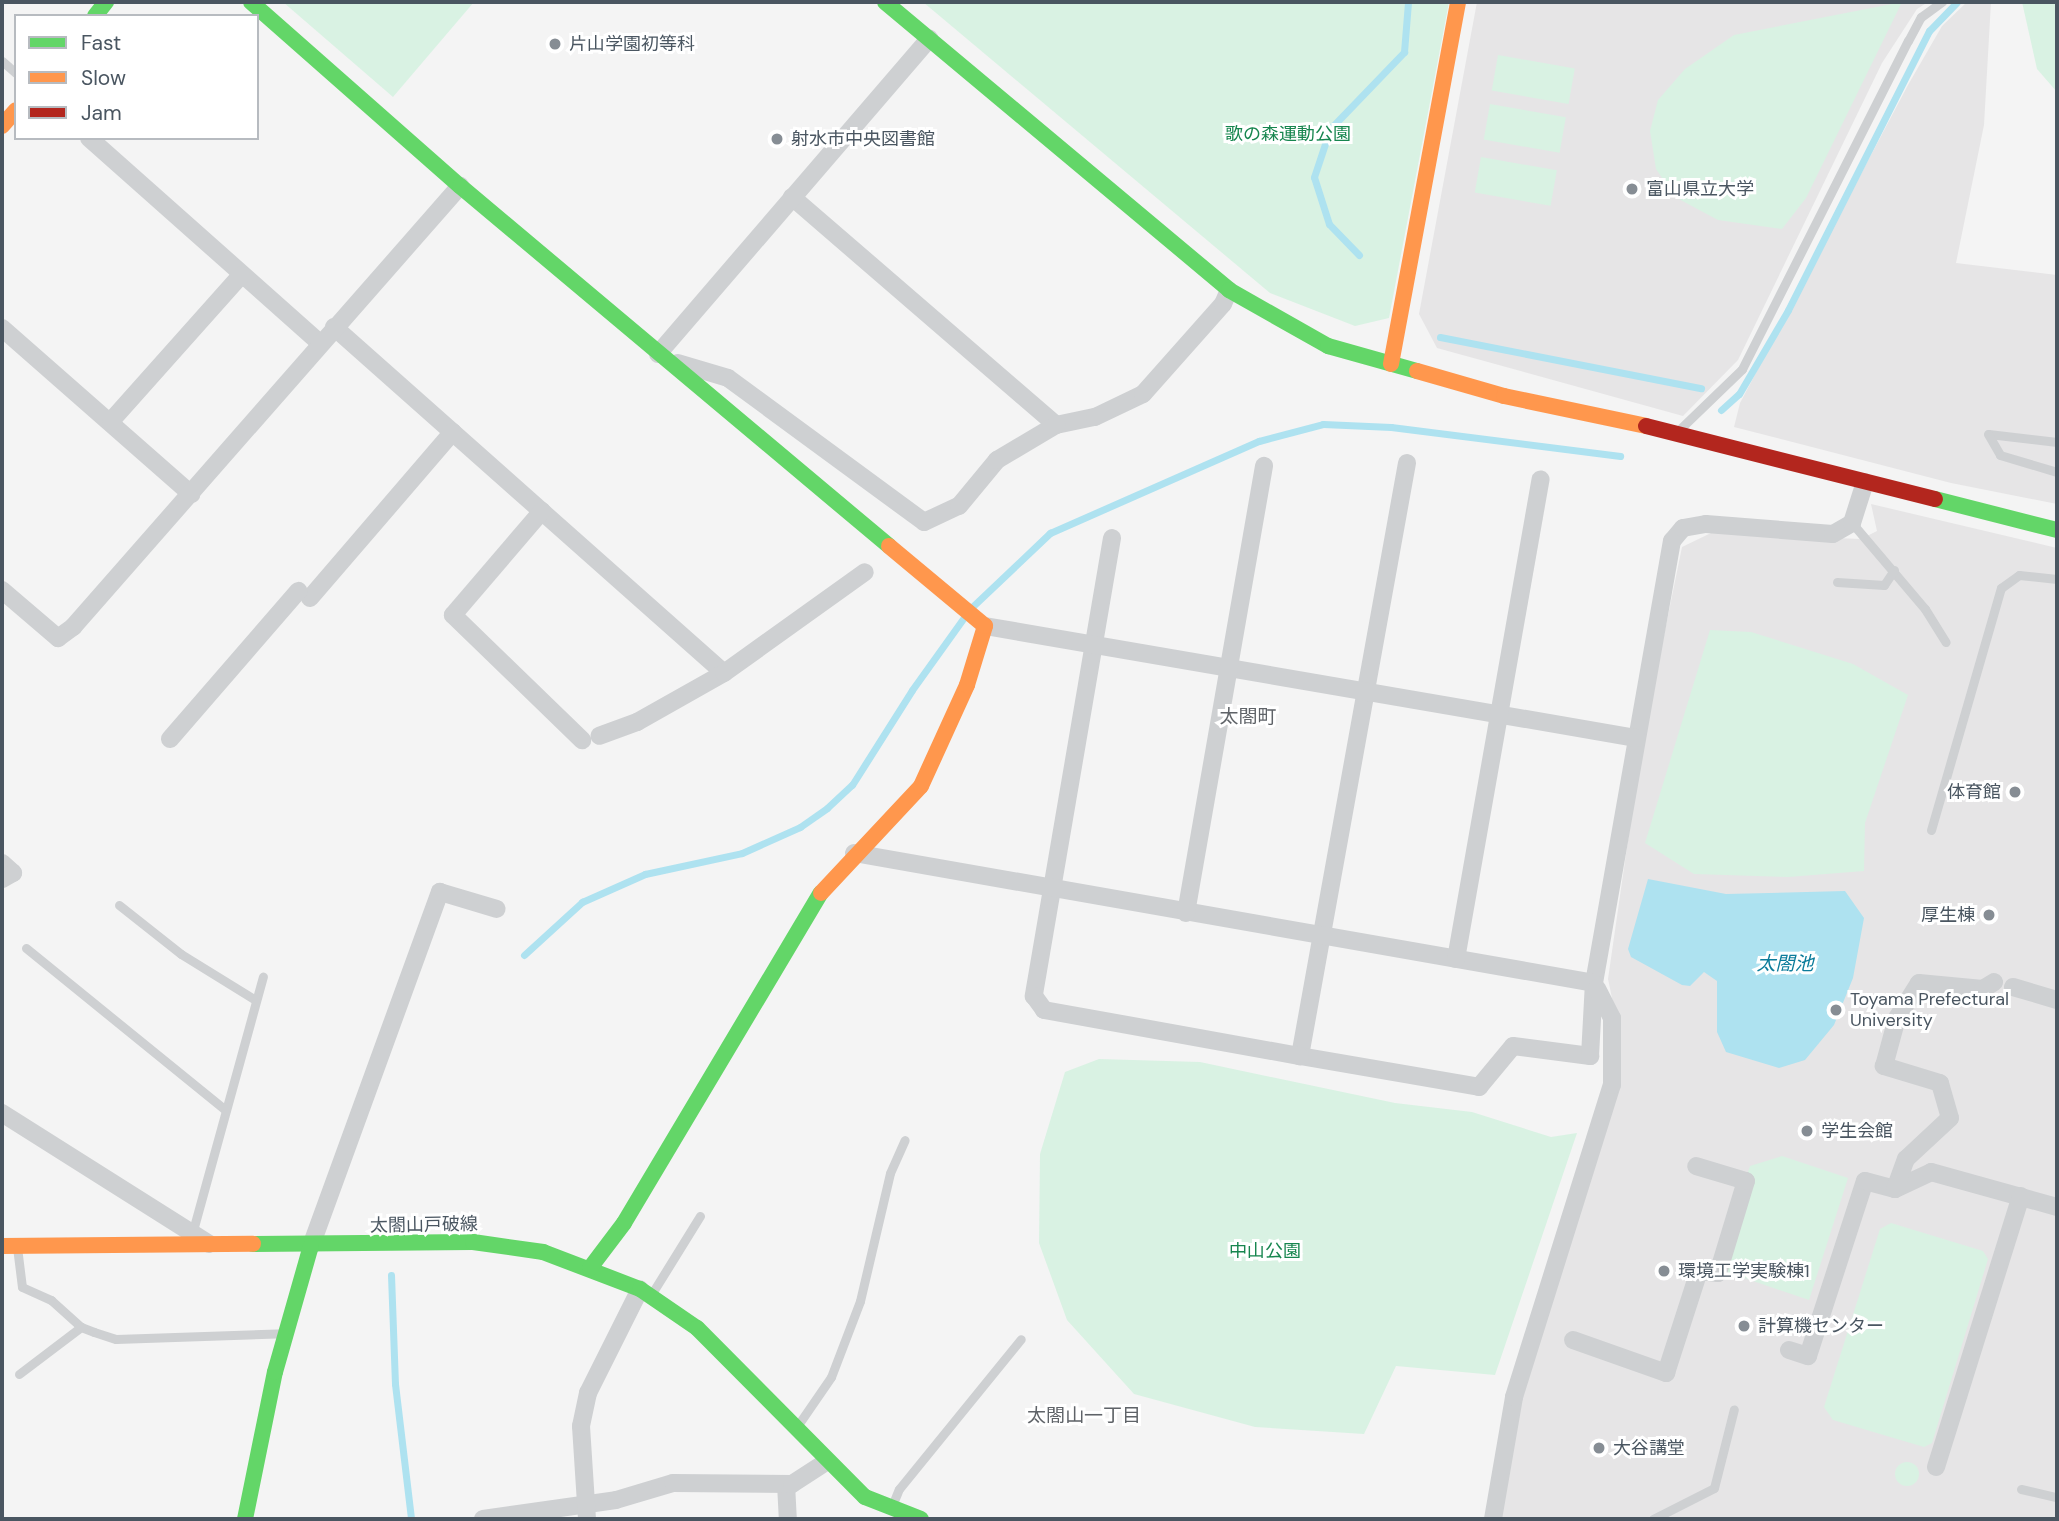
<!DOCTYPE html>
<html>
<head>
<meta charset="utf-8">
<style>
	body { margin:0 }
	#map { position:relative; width:2059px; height:1521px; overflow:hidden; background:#f4f4f4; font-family:"DM Sans","Noto Sans JP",sans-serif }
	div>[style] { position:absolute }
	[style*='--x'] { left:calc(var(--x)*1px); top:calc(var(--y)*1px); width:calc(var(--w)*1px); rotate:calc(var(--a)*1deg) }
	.education>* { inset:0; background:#e6e5e6 }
	.green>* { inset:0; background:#d9f2e3; transform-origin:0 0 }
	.round { border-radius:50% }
	.water>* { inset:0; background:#aee2f0 }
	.stream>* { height:7px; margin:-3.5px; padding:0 3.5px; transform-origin:3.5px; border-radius:3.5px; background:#aee2f0 }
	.lane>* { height:9px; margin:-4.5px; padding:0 4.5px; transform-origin:4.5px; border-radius:4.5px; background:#ced0d2 }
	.street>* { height:18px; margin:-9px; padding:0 9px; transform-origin:9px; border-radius:9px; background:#ced0d2 }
	.fast>* { height:16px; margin:-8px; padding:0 8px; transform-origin:8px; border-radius:8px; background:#63d668 }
	.slow>* { height:16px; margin:-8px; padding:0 8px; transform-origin:8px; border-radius:8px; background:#ff974d }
	.jam>* { height:16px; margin:-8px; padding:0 8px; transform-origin:8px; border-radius:8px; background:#b3261e }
	.dots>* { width:19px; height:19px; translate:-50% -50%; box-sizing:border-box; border:4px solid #fff; border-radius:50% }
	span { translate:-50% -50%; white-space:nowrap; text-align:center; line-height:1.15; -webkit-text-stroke:6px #fff; paint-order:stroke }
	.poi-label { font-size:18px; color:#4a5661 }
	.left { translate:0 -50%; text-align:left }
	.right { translate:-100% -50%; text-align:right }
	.park-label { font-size:18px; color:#17864f }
	.street-label { font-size:18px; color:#4a5661 }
	.neighbourhood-label { font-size:19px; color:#5f6368 }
	.water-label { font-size:19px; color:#0c7c9b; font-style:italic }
	.frame { position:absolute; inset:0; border:4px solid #4a5661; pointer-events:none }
	.legend { position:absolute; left:14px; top:14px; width:245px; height:126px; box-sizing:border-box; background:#fff; border:2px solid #b7bbc0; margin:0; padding:9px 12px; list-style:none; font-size:21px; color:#4a5661 }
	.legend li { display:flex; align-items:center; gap:14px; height:35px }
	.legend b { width:35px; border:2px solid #b7bbc0 }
</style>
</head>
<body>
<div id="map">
	<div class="education">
		<i style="clip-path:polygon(1477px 2px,1928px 2px,1917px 9px,1882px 63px,1738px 360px,1683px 416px,1437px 348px,1419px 314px)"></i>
		<i style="clip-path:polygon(1967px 2px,1991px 2px,1984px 125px,1956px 263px,2057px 275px,2057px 504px,1951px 483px,1734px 427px,1740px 403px,1908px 85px,1942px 26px)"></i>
		<i style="clip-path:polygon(1871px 504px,2057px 548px,2057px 1519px,1501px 1519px,1523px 1394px,1621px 1041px,1608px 979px,1642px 743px,1682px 547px,1711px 533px,1861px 539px,1877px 531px)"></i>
	</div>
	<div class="green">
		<i style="clip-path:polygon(283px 2px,474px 2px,393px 97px)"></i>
		<i style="clip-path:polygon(923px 2px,1449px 2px,1389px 318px,1355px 326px,1270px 293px)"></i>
		<i style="clip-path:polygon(1902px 2px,1806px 198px,1782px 229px,1718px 220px,1675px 197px,1656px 169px,1650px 131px,1658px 100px,1685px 69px,1734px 35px)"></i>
		<i style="clip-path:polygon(2022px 2px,2057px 2px,2057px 92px,2037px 69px)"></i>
		<i style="left:1498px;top:55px;width:78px;height:36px;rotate:10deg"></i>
		<i style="left:1490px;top:104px;width:77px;height:36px;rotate:10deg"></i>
		<i style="left:1481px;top:157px;width:77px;height:36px;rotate:10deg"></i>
		<i style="clip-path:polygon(1710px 630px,1751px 632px,1853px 664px,1908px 695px,1865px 823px,1864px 871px,1788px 877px,1694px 874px,1645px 843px)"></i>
		<i style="clip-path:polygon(1099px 1059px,1200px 1062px,1395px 1103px,1472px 1112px,1551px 1137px,1577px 1133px,1495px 1375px,1396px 1366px,1364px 1434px,1255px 1427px,1134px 1394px,1067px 1320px,1039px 1243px,1040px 1154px,1065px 1072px)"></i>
		<i style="clip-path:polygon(1782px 1156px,1848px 1178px,1809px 1300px,1715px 1268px,1750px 1166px)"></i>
		<i style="clip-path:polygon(1891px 1223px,1983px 1251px,1988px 1259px,1932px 1443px,1924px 1447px,1833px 1420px,1824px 1407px,1880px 1229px)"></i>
		<i class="round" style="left:1895px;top:1462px;width:24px;height:24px"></i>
	</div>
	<div class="water">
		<i style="clip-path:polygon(1648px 879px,1726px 894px,1845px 891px,1864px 918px,1853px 978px,1834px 1025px,1805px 1060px,1779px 1068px,1726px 1052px,1717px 1032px,1717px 981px,1704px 972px,1690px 986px,1682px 985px,1631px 957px,1628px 949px)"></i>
	</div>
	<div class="stream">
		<i style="--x:1359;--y:255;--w:43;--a:-134.1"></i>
		<i style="--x:1329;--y:224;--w:49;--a:-107.7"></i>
		<i style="--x:1314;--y:177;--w:51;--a:-71.6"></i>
		<i style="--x:1330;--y:129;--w:107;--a:-46.1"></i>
		<i style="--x:1404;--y:52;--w:50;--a:-85.4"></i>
		<i style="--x:1440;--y:337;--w:266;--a:11.1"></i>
		<i style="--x:1721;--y:410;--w:24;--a:-42"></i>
		<i style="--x:1739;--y:394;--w:97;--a:-59.7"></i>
		<i style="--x:1788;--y:310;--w:313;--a:-63.2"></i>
		<i style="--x:1929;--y:31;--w:40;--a:-46"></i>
		<i style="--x:972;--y:607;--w:108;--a:-43.5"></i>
		<i style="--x:1050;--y:533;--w:228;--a:-23.8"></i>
		<i style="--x:1259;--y:441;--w:66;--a:-14.9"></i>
		<i style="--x:1323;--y:424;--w:68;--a:2.5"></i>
		<i style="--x:1391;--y:427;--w:231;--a:7.2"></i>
		<i style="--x:524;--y:955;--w:79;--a:-42.4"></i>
		<i style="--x:582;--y:902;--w:69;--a:-24"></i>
		<i style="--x:645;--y:874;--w:99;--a:-12.2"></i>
		<i style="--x:742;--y:853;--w:64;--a:-24.1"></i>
		<i style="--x:800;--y:827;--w:33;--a:-35"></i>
		<i style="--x:827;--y:808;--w:34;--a:-43"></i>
		<i style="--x:852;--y:785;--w:112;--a:-57.7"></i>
		<i style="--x:912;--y:690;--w:91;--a:-54.4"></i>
		<i style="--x:391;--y:1275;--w:109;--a:87.9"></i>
		<i style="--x:395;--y:1384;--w:136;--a:83.2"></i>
	</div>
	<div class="lane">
		<i style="--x:2;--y:61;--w:18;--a:41"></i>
		<i style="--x:1681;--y:428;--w:85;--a:-44"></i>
		<i style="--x:1742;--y:369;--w:368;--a:-63.2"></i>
		<i style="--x:1908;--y:41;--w:27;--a:-62"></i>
		<i style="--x:1921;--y:17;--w:26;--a:-36"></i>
		<i style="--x:2057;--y:442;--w:69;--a:-173.4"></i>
		<i style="--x:1988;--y:434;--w:24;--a:60"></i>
		<i style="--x:2000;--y:455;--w:59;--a:16.6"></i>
		<i style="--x:1852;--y:523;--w:113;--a:49.7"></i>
		<i style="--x:1925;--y:609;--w:39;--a:58"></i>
		<i style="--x:1837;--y:582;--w:47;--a:3.7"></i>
		<i style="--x:1884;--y:585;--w:18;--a:-56"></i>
		<i style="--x:1931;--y:830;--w:252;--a:-73.9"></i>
		<i style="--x:2001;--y:588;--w:22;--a:-36"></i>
		<i style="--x:2019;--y:575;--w:38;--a:6"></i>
		<i style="--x:119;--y:905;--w:79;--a:38.3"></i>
		<i style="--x:181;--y:954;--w:86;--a:31.7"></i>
		<i style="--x:26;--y:948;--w:257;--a:39.1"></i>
		<i style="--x:192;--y:1234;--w:267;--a:-74.6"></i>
		<i style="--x:17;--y:1247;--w:40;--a:82.9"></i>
		<i style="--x:22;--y:1287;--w:32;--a:24"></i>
		<i style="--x:51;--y:1300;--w:40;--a:42"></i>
		<i style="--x:81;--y:1327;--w:14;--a:21"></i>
		<i style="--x:94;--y:1332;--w:23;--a:18"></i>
		<i style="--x:116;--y:1339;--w:168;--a:-2"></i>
		<i style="--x:651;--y:1295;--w:93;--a:-58.2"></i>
		<i style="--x:19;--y:1374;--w:78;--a:-37.2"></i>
		<i style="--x:798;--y:1425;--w:58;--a:-55.5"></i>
		<i style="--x:831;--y:1377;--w:81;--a:-69.1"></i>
		<i style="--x:860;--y:1301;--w:131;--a:-76.8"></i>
		<i style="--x:890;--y:1173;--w:36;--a:-66"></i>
		<i style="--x:2021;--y:1489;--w:37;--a:13"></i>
		<i style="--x:892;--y:1506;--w:18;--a:-68"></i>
		<i style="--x:899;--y:1489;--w:193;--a:-50.9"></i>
		<i style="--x:1653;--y:1519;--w:68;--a:-26.9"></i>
		<i style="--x:1714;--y:1488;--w:81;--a:-75.8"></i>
	</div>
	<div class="street">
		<i style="--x:89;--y:138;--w:309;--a:41.6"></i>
		<i style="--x:792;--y:197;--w:349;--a:40.8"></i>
		<i style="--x:1056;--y:425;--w:40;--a:-12"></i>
		<i style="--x:1095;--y:417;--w:53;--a:-25.6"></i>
		<i style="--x:1143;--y:394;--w:120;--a:-48.4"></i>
		<i style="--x:1223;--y:304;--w:15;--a:-67"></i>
		<i style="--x:334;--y:327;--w:521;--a:41.58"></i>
		<i style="--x:724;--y:673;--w:100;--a:150.6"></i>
		<i style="--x:637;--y:722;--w:40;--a:159.8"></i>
		<i style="--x:2;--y:328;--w:252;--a:41.3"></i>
		<i style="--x:658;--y:354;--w:416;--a:-49.3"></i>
		<i style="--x:678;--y:363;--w:52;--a:16.7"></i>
		<i style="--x:728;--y:378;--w:243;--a:36.3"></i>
		<i style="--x:924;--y:522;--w:38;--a:-25"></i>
		<i style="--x:959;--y:506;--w:60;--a:-50.4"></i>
		<i style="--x:997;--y:460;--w:69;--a:-30.7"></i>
		<i style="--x:111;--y:421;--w:195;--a:-48.3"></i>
		<i style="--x:1407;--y:463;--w:603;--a:100.23"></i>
		<i style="--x:1300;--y:1056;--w:182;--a:9.8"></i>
		<i style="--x:1479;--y:1087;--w:53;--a:-50.3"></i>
		<i style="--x:1513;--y:1046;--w:78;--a:7.4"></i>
		<i style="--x:1590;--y:1056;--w:73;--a:-86.9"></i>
		<i style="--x:1594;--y:983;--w:449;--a:-80"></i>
		<i style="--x:1672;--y:541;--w:17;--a:-50"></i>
		<i style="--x:1683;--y:528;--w:23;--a:-10"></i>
		<i style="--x:1706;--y:524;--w:127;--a:4.5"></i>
		<i style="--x:1833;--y:534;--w:22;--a:-30"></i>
		<i style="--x:1852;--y:523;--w:43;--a:-72.4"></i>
		<i style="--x:542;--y:511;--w:137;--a:130.6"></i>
		<i style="--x:453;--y:615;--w:180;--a:44.1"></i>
		<i style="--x:1112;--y:538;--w:465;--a:99.7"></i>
		<i style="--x:1034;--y:996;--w:17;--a:54"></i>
		<i style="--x:1044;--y:1010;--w:260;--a:10.2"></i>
		<i style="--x:2;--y:590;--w:74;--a:40.6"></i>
		<i style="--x:58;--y:638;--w:19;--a:-36"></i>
		<i style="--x:73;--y:627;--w:587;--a:-48.73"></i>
		<i style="--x:310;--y:598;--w:219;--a:-49.3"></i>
		<i style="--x:985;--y:626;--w:661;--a:9.76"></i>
		<i style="--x:724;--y:673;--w:173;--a:-35.6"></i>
		<i style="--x:170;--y:739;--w:196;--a:-49.1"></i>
		<i style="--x:854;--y:853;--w:751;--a:9.96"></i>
		<i style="--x:2;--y:863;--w:15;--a:42"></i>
		<i style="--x:13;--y:873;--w:13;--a:151"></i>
		<i style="--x:1186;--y:913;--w:454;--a:-80.1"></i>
		<i style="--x:1456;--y:959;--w:487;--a:-80"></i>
		<i style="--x:2013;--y:987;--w:46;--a:16.5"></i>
		<i style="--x:2;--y:1113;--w:245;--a:32.3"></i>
		<i style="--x:1895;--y:1189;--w:40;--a:-25"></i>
		<i style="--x:1931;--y:1172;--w:131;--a:15.5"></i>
		<i style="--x:311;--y:1246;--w:377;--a:-70"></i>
		<i style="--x:440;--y:892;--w:59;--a:16.6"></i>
		<i style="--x:1573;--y:1340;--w:99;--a:19.5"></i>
		<i style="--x:1666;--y:1373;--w:107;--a:-72.1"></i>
		<i style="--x:1699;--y:1271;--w:19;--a:6"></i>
		<i style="--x:1718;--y:1273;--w:96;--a:-73.1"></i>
		<i style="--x:1746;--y:1181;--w:52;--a:-163.3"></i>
		<i style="--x:1789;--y:1350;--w:20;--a:18"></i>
		<i style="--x:1808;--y:1356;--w:184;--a:-72"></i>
		<i style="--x:1865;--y:1181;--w:31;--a:15"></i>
		<i style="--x:1895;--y:1189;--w:32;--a:-70"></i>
		<i style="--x:1906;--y:1159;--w:60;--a:-43"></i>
		<i style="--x:1950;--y:1118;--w:36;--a:-106"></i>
		<i style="--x:1940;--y:1083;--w:59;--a:-163.1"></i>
		<i style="--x:1884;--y:1066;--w:50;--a:-74.8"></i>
		<i style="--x:1897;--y:1018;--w:41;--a:-57.8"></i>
		<i style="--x:1919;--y:983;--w:64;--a:5.4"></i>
		<i style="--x:1983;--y:989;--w:13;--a:-32"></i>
		<i style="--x:1936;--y:1467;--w:284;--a:-72.6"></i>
		<i style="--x:786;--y:1484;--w:35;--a:87"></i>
		<i style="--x:483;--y:1519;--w:134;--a:-8.1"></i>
		<i style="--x:616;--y:1500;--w:59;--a:-16.6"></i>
		<i style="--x:673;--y:1483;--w:119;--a:0.5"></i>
		<i style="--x:792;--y:1484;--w:40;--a:-32.9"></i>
		<i style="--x:587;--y:1519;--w:93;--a:-93.7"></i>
		<i style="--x:581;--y:1426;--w:34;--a:-78"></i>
		<i style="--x:588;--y:1393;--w:116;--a:-63.4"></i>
		<i style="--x:1493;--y:1519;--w:124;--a:-80.2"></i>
		<i style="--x:1514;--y:1397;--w:327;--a:-72.6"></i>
		<i style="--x:1612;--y:1085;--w:67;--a:-90"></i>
		<i style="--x:1612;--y:1018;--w:33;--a:-117"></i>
	</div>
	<div class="fast">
		<i style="--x:251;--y:2;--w:278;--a:41.4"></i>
		<i style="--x:460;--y:186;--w:560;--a:40"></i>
		<i style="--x:885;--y:2;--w:449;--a:39.9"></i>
		<i style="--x:1229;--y:290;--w:114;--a:29.5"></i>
		<i style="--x:1328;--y:346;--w:92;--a:15.7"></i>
		<i style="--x:95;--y:16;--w:18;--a:-52"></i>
		<i style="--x:1935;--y:499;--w:126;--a:14.3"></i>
		<i style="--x:253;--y:1244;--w:220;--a:-0.5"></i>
		<i style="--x:473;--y:1242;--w:71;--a:8.1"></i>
		<i style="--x:543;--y:1252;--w:104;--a:20.9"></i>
		<i style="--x:640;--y:1289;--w:69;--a:34.4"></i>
		<i style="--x:697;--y:1328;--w:238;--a:45.2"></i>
		<i style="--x:865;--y:1497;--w:60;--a:21.4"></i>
		<i style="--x:590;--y:1268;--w:56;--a:-52.9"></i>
		<i style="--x:624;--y:1223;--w:384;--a:-59.2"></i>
		<i style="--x:245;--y:1519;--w:150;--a:-78.5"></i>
		<i style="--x:275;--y:1372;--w:131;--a:-74.1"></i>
	</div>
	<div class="slow">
		<i style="--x:2;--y:126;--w:21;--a:-49"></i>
		<i style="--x:1391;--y:364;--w:368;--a:-79.5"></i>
		<i style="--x:1417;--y:371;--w:91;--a:16"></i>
		<i style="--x:1504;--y:396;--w:145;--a:11.9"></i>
		<i style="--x:821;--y:893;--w:146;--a:-46.9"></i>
		<i style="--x:921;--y:786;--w:111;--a:-65.5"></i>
		<i style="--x:967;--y:685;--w:62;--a:-73"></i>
		<i style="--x:985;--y:626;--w:125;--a:-140.2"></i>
		<i style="--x:2;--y:1246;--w:251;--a:-0.5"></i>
	</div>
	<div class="jam">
		<i style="--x:1646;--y:426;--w:298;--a:14.2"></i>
	</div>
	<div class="dots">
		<i style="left:555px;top:44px;background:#868d94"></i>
		<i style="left:777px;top:139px;background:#868d94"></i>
		<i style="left:1632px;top:189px;background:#868d94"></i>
		<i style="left:2015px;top:792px;background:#868d94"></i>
		<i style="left:1989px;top:915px;background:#868d94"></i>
		<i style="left:1836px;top:1010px;background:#868d94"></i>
		<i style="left:1807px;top:1131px;background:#868d94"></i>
		<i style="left:1664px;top:1271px;background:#868d94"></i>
		<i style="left:1744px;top:1326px;background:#868d94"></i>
		<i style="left:1599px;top:1448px;background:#868d94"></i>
	</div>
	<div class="poi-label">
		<span class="left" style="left:569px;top:44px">片山学園初等科</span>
		<span class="left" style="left:791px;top:139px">射水市中央図書館</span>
		<span class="left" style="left:1646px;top:189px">富山県立大学</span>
		<span class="right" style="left:2001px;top:792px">体育館</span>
		<span class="right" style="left:1975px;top:915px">厚生棟</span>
		<span class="left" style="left:1850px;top:1010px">Toyama Prefectural<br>University</span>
		<span class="left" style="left:1821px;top:1131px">学生会館</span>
		<span class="left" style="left:1678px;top:1271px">環境工学実験棟1</span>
		<span class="left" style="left:1758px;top:1326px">計算機センター</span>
		<span class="left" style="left:1613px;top:1448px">大谷講堂</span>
	</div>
	<div class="park-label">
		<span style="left:1288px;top:134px">歌の森運動公園</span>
		<span style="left:1265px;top:1251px">中山公園</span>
	</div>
	<div class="street-label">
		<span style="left:424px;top:1225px;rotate:-1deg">太閤山戸破線</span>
	</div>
	<div class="neighbourhood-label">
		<span style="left:1248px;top:717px">太閤町</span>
		<span style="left:1084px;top:1416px">太閤山一丁目</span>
	</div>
	<div class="water-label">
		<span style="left:1785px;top:964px">太閤池</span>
	</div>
	<div class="frame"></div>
	<ul class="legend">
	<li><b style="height:9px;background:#63d668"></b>Fast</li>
	<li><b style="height:9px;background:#ff974d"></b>Slow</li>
	<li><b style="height:9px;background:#b3261e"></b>Jam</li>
	</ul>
</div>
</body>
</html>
